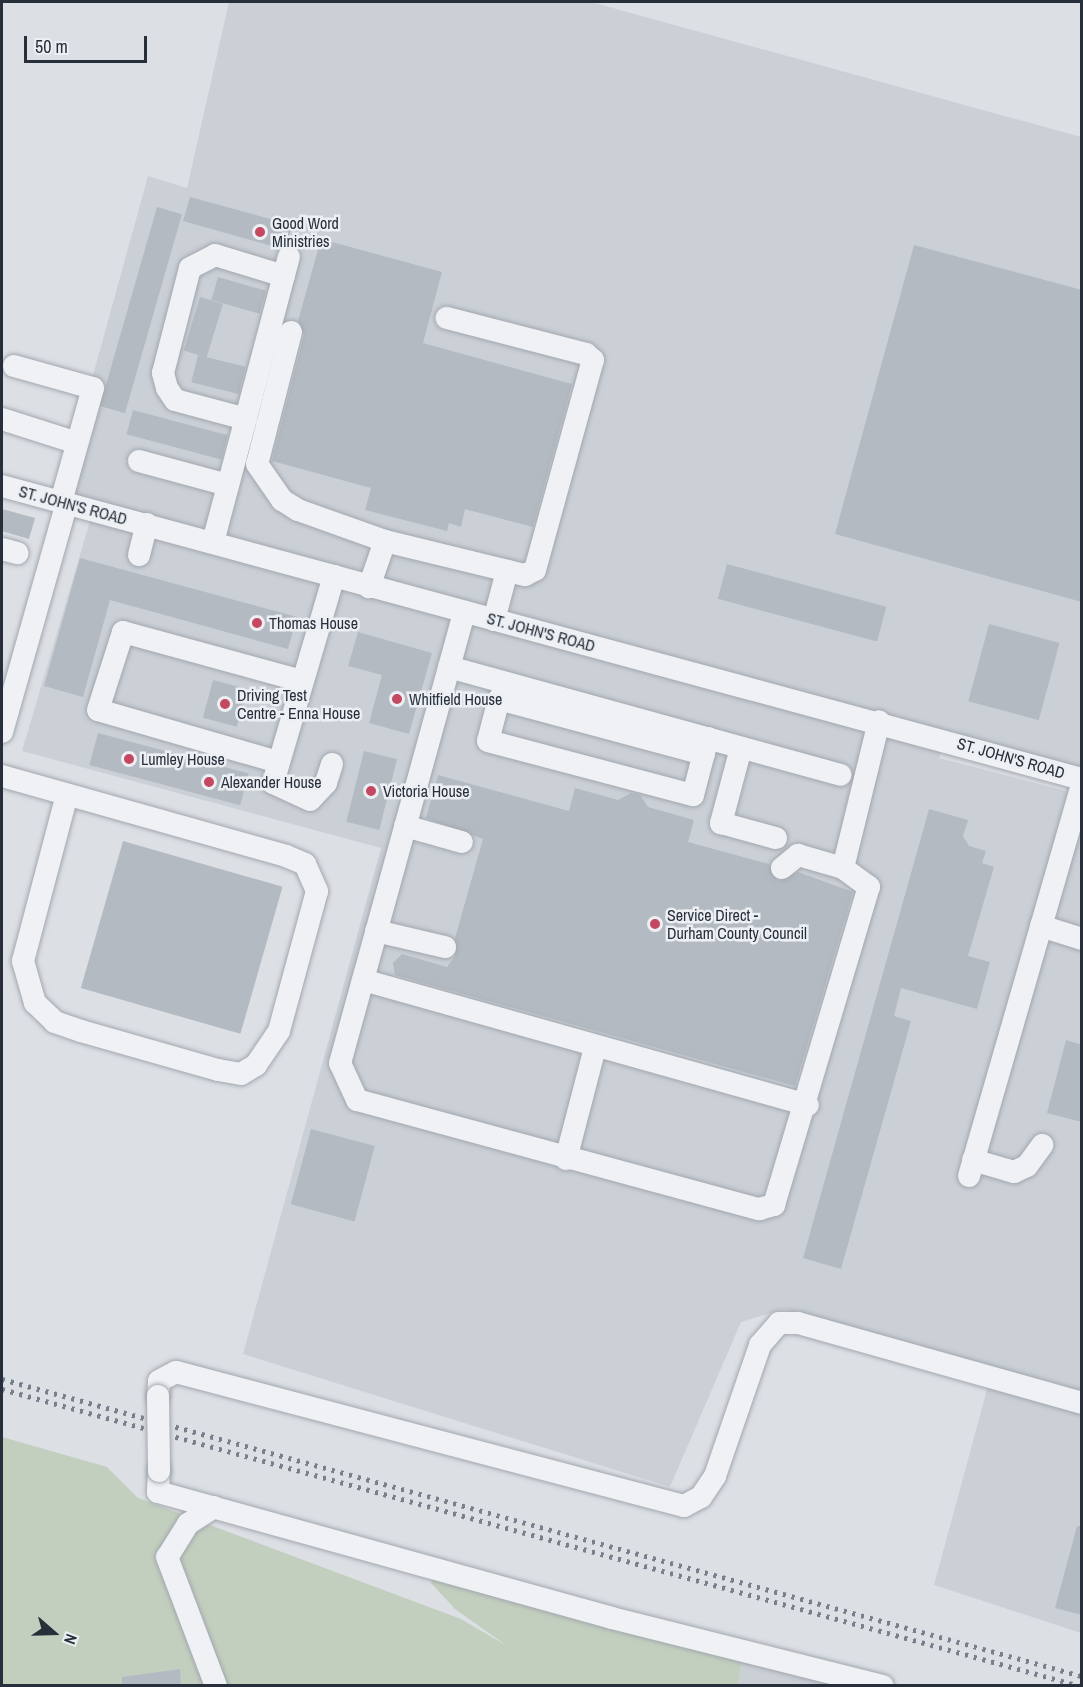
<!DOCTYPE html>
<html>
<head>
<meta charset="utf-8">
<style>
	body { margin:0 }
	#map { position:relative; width:1083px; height:1687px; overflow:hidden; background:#dce0e5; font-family:"Archivo Narrow",sans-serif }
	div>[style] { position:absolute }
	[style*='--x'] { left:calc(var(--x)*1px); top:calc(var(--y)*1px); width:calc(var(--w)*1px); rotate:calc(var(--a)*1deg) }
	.built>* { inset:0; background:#cbd0d7 }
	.green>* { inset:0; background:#c3cfbe }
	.building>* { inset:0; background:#b4bac2; transform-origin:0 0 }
	.roads { filter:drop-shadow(0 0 2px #a2a7af) drop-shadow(0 0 2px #a2a7af) }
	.minor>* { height:22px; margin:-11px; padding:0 11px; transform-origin:11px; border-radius:11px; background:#eff1f4 }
	.rail>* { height:4.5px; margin-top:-2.25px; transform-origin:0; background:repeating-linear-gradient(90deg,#77818e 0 3px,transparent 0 9px) }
	.bridges { filter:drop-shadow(0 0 2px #a2a7af) drop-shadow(0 0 2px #a2a7af) }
	.minor-bridge>* { height:22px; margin:-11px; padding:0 11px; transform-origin:11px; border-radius:11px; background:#eff1f4 }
	.dots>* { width:16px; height:16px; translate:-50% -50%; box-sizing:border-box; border:3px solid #eceff3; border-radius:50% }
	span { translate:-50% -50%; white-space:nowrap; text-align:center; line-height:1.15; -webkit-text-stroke:5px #eceff3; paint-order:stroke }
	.poi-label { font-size:16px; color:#272f3b }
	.left { translate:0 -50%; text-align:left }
	.street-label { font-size:16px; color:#272f3b }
	.frame { position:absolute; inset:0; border:3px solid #272f3b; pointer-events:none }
	.north { position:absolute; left:24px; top:1603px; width:60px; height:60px; -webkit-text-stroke:4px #eceff3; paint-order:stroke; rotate:110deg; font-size:16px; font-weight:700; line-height:24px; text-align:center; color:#272f3b }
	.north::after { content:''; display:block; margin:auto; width:21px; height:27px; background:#272f3b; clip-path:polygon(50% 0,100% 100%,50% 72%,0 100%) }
	.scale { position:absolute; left:24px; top:36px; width:123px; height:27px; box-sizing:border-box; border:3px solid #272f3b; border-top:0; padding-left:8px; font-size:18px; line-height:21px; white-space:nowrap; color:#272f3b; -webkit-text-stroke:4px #eceff3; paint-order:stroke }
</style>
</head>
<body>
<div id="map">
	<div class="built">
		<i style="clip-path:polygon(229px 2px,591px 2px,1081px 137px,1081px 779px,945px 740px,939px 758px,1081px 795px,1081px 1633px,934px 1585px,992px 1371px,784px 1309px,741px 1322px,670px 1487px,243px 1354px,381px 848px,22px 751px,93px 511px,58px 502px,148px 176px,187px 188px)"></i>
		<i style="clip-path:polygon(742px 1661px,843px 1686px,738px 1686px)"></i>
	</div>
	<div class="green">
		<i style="clip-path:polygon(2px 1437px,107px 1467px,138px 1498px,461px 1619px,507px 1646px,455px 1609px,431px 1583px,433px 1576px,742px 1661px,738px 1685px,2px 1685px)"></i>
	</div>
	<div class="building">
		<i style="clip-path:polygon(190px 197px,292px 225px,287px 244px,279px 248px,183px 221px)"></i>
		<i style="left:157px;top:207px;width:26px;height:207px;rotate:16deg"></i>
		<i style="clip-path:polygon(321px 239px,442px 272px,423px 343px,572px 384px,533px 527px,465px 509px,461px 527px,449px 523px,447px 531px,365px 510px,371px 488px,272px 461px,304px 335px,298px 321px)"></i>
		<i style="clip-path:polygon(914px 245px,1082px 290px,1082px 602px,835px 534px)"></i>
		<i style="left:218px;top:277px;width:50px;height:24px;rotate:16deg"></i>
		<i style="left:200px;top:297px;width:24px;height:56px;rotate:17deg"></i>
		<i style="left:198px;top:355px;width:49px;height:28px;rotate:14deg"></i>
		<i style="left:133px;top:410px;width:98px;height:25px;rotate:15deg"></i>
		<i style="clip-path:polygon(2px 509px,35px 518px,29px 539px,2px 531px)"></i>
		<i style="clip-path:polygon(80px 558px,297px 617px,288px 649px,110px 600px,83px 697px,44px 686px)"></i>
		<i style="left:727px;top:564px;width:165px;height:36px;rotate:15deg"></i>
		<i style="left:989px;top:624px;width:73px;height:80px;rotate:15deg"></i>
		<i style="clip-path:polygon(358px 632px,432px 653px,409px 734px,369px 723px,382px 675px,348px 666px)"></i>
		<i style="left:213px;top:680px;width:35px;height:39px;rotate:15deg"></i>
		<i style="left:98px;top:733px;width:156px;height:33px;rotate:15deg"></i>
		<i style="left:364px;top:751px;width:34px;height:73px;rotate:14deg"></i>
		<i style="clip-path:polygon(438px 775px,569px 811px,575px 788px,618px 800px,631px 793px,640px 795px,648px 807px,694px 820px,688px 842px,769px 864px,778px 881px,798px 872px,853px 892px,795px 1086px,395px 975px,393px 963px,402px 954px,447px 967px,455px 956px,455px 938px,483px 839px,426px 818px)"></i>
		<i style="clip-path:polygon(929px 809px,968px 820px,963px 836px,969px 846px,986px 851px,982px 863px,994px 867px,968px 956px,990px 962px,977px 1009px,901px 988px,894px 1016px,911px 1021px,841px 1269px,803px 1258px)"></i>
		<i style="left:123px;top:841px;width:166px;height:153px;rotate:16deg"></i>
		<i style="clip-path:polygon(1066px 1040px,1082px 1045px,1082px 1122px,1047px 1113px)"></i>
		<i style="left:311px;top:1129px;width:66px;height:78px;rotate:15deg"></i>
		<i style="clip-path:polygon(1077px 1526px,1082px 1526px,1082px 1615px,1055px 1608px)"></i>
		<i style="clip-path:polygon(180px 1669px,181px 1686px,122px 1686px,122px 1677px)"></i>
	</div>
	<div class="roads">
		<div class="minor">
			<i style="--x:291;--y:332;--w:136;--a:104.4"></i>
			<i style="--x:257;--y:464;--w:44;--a:55.2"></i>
			<i style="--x:282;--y:500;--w:19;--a:32"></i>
			<i style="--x:298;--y:510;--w:92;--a:19.6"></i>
			<i style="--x:385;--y:541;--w:49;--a:109.2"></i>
			<i style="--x:14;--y:366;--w:82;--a:15.6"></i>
			<i style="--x:93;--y:388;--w:118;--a:105.7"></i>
			<i style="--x:2;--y:419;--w:79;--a:17.7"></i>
			<i style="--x:246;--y:419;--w:73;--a:-165"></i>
			<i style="--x:175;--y:400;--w:14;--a:-124"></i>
			<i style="--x:167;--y:388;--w:16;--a:-105"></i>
			<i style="--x:163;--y:373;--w:108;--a:-75.6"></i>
			<i style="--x:190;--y:268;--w:28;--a:-27"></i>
			<i style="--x:215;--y:255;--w:72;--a:16.9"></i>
			<i style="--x:139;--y:461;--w:92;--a:15.1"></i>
			<i style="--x:2;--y:486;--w:1119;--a:15.18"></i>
			<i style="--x:385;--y:541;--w:144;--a:13.7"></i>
			<i style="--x:525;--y:575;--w:11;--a:-27"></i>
			<i style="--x:535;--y:570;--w:218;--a:-74.6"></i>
			<i style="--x:593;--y:360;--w:9;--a:-139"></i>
			<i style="--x:586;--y:354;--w:144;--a:-165.5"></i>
			<i style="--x:213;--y:542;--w:295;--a:-75.1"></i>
			<i style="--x:2;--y:549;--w:16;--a:15"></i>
			<i style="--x:139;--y:555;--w:32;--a:-76"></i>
			<i style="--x:464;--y:613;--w:467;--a:105.4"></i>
			<i style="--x:340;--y:1063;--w:41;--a:65.3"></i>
			<i style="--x:357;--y:1100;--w:417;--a:15.2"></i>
			<i style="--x:759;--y:1209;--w:16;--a:-15"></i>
			<i style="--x:774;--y:1205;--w:332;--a:-73.4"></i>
			<i style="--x:869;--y:887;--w:32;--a:-144"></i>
			<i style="--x:494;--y:620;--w:51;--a:-75.1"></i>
			<i style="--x:449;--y:667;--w:406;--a:15.4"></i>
			<i style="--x:2;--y:732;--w:238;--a:-74.2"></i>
			<i style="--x:741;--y:748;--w:78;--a:104.9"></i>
			<i style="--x:721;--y:823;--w:57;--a:15.3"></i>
			<i style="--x:704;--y:754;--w:212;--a:-165"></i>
			<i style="--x:499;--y:699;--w:43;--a:104.7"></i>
			<i style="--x:488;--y:741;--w:212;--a:14.8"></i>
			<i style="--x:693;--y:795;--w:59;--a:-75.3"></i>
			<i style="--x:278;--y:762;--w:187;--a:-163.9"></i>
			<i style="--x:98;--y:710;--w:82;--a:-72.2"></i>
			<i style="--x:123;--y:632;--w:186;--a:15.3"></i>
			<i style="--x:332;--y:764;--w:20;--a:108"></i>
			<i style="--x:326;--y:783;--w:23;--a:133"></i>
			<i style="--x:310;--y:800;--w:41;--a:-155.3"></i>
			<i style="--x:273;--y:783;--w:216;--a:-73.6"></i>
			<i style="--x:2;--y:776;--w:295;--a:15.7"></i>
			<i style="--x:286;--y:856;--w:21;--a:23"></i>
			<i style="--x:305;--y:864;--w:30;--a:66"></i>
			<i style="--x:317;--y:891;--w:145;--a:105.2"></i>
			<i style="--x:279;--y:1031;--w:41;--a:124.1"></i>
			<i style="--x:256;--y:1065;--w:17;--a:149"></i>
			<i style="--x:241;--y:1074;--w:23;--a:-170"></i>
			<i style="--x:218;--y:1070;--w:142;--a:-164.1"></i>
			<i style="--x:81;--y:1031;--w:28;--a:-161"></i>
			<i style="--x:55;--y:1022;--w:28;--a:-136"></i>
			<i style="--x:35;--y:1003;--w:44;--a:-105.9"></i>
			<i style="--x:23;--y:961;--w:172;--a:-75.2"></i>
			<i style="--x:405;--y:826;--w:59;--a:15.7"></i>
			<i style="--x:782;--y:868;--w:21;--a:-39"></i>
			<i style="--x:798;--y:855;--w:47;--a:16.1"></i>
			<i style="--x:843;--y:868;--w:151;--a:-76.2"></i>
			<i style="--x:1041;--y:926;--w:43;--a:17.6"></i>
			<i style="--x:376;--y:931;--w:71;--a:13.1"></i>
			<i style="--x:363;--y:980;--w:462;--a:15.7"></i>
			<i style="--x:566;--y:1159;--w:115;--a:-75.4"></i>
			<i style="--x:973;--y:1160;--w:43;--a:16.3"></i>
			<i style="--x:1014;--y:1172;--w:14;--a:-25"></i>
			<i style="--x:1027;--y:1166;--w:26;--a:-54"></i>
			<i style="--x:969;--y:1176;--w:408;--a:-73.9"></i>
			<i style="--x:158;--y:1396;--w:15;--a:-86"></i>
			<i style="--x:159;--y:1381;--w:19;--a:-28"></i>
			<i style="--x:176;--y:1372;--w:525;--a:14.78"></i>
			<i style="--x:684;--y:1506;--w:19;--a:-28"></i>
			<i style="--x:701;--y:1497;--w:25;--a:-56"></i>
			<i style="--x:715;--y:1476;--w:139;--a:-71"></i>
			<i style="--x:760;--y:1345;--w:29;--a:-49"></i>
			<i style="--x:779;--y:1323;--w:19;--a:0"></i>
			<i style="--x:798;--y:1323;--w:295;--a:15.7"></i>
			<i style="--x:159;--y:1471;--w:21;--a:93"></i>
			<i style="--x:158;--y:1492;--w:471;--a:15.5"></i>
			<i style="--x:612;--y:1618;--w:279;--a:14.1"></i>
			<i style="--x:214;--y:1507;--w:31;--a:147"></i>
			<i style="--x:188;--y:1524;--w:39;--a:122"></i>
			<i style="--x:167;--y:1557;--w:138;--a:69.2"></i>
		</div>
	</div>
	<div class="rail">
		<i style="--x:2;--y:1379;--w:1120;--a:15.38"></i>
		<i style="--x:2;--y:1389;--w:1118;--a:15.4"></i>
	</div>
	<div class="bridges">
		<div class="minor-bridge">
			<i style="--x:158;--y:1396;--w:75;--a:89.2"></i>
		</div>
	</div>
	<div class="dots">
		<i style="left:260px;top:232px;background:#c4485f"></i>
		<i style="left:257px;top:623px;background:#c4485f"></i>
		<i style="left:397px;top:699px;background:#c4485f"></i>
		<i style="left:225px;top:704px;background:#c4485f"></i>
		<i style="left:129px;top:759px;background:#c4485f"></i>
		<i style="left:209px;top:782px;background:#c4485f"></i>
		<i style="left:371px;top:791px;background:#c4485f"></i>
		<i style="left:655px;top:924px;background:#c4485f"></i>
	</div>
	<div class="poi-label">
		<span class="left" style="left:272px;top:232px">Good Word<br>Ministries</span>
		<span class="left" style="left:269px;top:623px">Thomas House</span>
		<span class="left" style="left:237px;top:704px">Driving Test<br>Centre - Enna House</span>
		<span class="left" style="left:409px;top:699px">Whitfield House</span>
		<span class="left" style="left:141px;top:759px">Lumley House</span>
		<span class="left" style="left:221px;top:782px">Alexander House</span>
		<span class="left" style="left:383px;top:791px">Victoria House</span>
		<span class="left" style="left:667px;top:924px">Service Direct -<br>Durham County Council</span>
	</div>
	<div class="street-label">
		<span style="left:73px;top:505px;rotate:15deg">ST. JOHN'S ROAD</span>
		<span style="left:541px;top:632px;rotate:15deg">ST. JOHN'S ROAD</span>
		<span style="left:1011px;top:758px;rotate:16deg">ST. JOHN'S ROAD</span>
	</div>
	<div class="frame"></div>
	<div class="north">N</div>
	<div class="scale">50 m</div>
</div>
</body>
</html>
